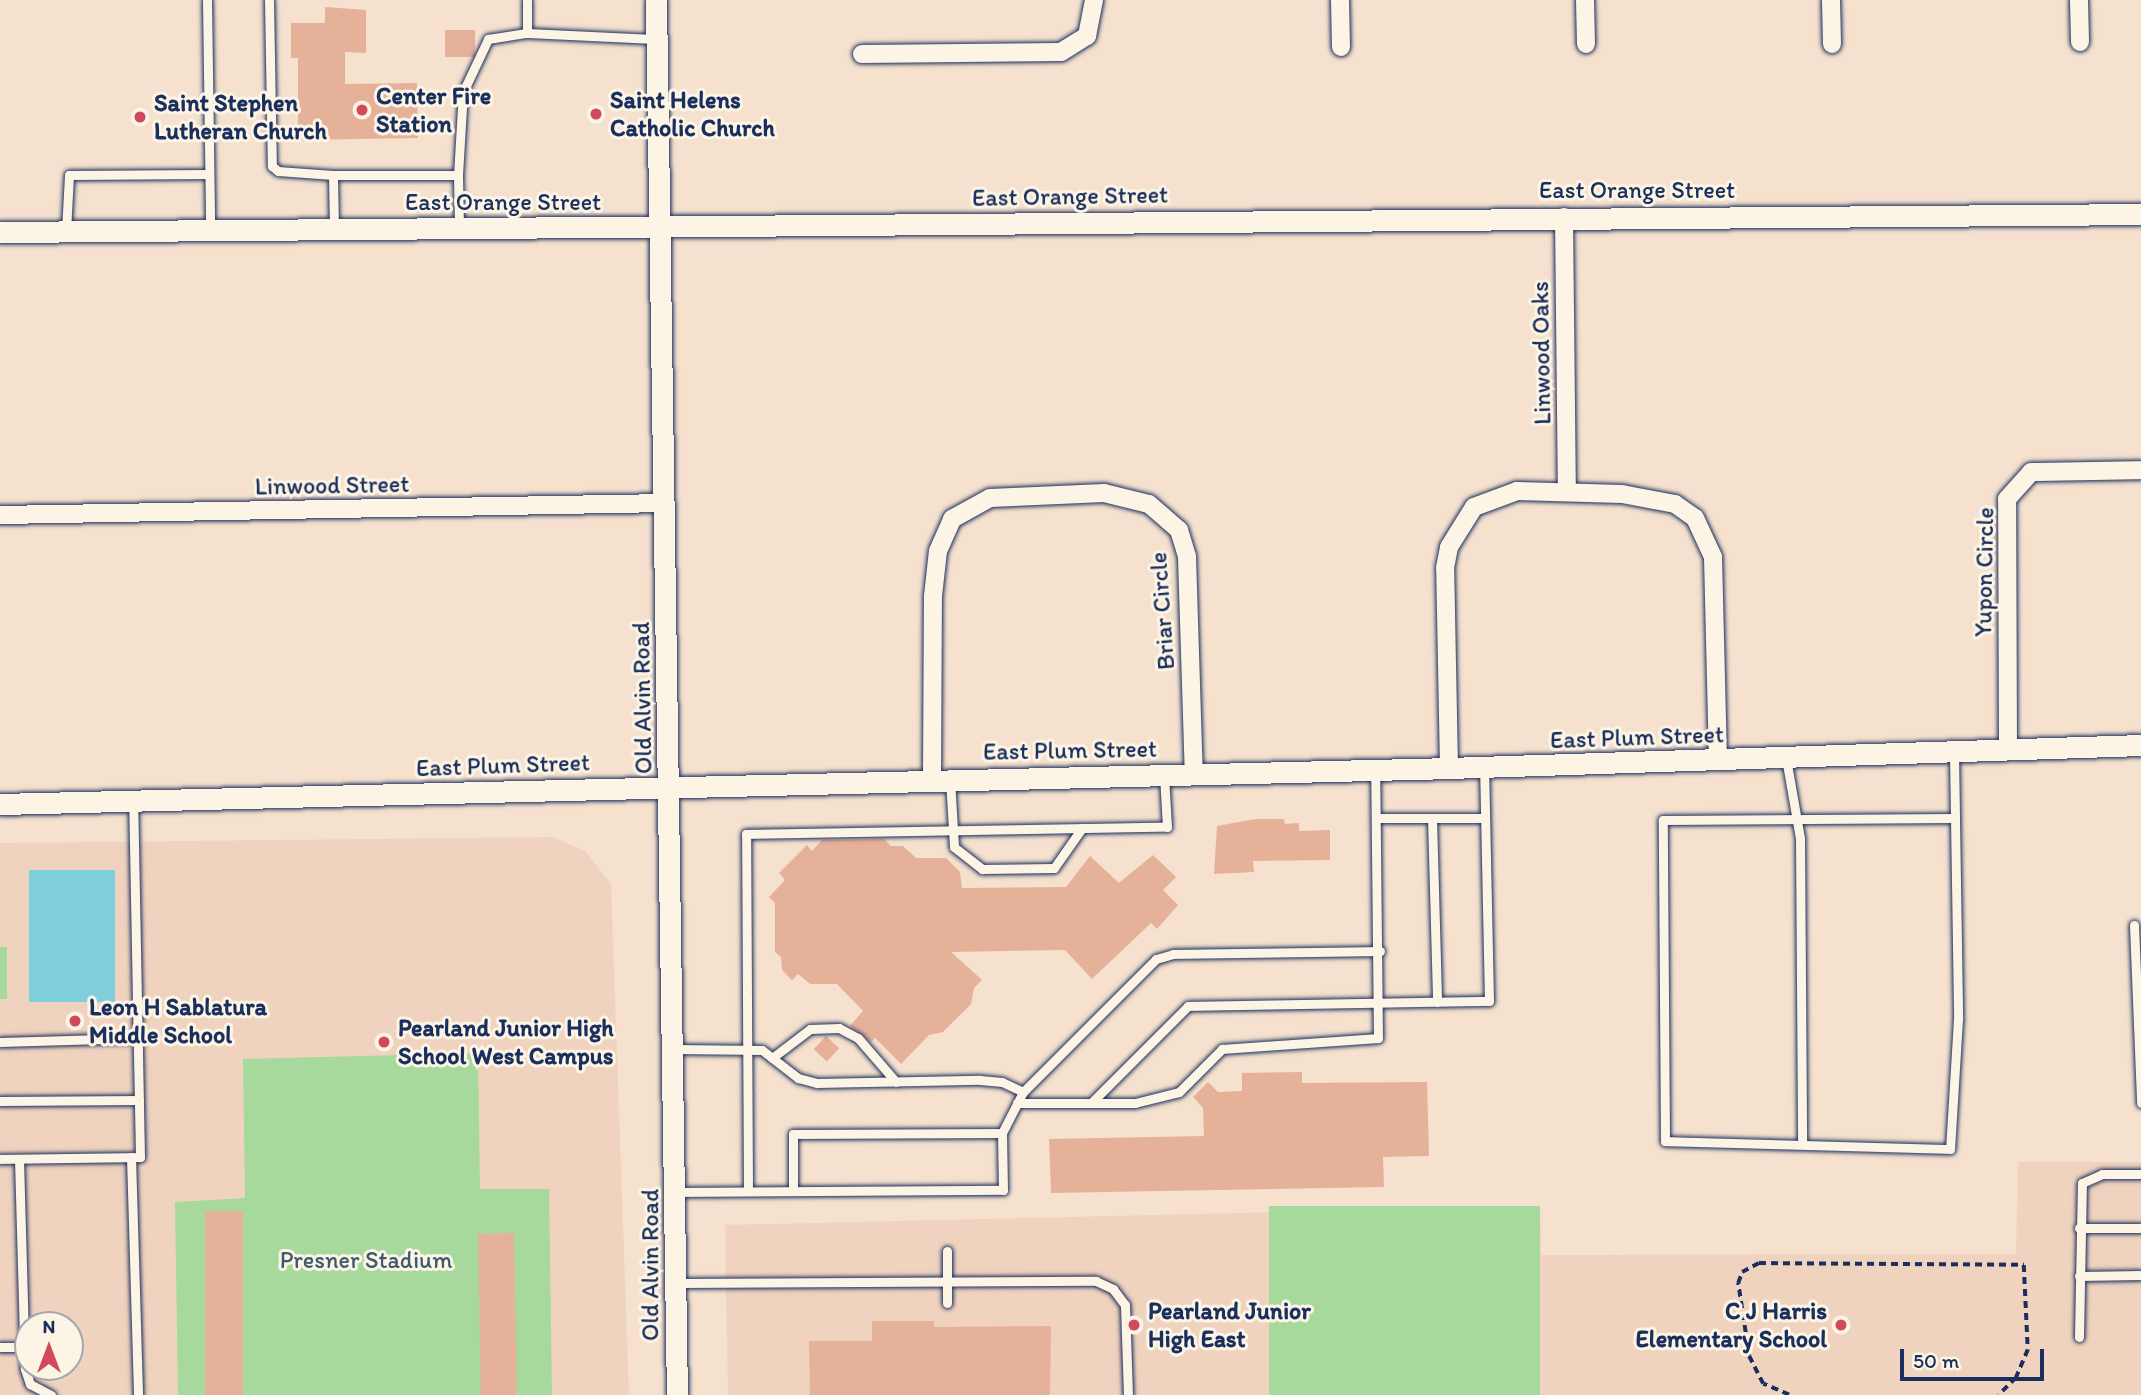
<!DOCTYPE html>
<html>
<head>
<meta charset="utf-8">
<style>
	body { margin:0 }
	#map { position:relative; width:2141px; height:1395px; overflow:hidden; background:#f5e1ce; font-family:Itim,sans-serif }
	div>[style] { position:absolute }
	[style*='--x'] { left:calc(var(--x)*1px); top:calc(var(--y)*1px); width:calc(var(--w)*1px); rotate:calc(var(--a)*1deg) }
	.built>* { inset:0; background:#f0d3be }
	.green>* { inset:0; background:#a6d99b; transform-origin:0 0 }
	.water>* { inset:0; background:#80cfde; transform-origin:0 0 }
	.building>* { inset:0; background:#e6b199; transform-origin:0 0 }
	.path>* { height:3.5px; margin-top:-1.75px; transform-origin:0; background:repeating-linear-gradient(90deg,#1b2f5e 0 7px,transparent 0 12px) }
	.roads { filter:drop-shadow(0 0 2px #1b2f5e) drop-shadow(0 0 2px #1b2f5e) }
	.service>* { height:9px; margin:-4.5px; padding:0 4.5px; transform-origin:4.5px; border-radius:4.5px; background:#fcf5e5 }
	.minor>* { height:18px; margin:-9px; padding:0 9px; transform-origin:9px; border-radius:9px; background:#fcf5e5 }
	.tertiary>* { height:21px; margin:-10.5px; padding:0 10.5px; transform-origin:10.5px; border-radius:10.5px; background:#fcf5e5 }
	.dots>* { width:19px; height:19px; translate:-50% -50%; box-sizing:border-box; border:4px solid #fcf5e5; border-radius:50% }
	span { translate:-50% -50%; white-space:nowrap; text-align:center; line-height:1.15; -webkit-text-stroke:6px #fcf5e5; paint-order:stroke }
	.poi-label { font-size:24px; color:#1b2f5e; font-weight:700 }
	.left { translate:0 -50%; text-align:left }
	.right { translate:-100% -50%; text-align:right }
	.street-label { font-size:24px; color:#1b2f5e }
	.park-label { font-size:24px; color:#3e5a6d }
	.north { position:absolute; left:14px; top:1311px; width:70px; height:70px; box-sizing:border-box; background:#fcf5e5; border:2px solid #a2a6af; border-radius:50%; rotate:0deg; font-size:19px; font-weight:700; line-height:28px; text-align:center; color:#1b2f5e }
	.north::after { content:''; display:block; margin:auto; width:24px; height:32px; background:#d1495b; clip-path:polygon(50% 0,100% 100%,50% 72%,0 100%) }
	.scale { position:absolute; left:1900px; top:1349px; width:144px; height:32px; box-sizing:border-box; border:4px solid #1b2f5e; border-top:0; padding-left:9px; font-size:21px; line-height:24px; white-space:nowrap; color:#1b2f5e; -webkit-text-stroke:5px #fcf5e5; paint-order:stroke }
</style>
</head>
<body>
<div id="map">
	<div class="built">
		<i style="clip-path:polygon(evenodd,552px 837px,585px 851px,611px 884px,629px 1395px,0 1395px,0 843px,552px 837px,28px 1325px,70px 1325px,70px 1367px,28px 1367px,28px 1325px)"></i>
		<i style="clip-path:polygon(2018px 1162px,2141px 1162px,2141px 1395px,728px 1395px,725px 1225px,1540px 1206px,1541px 1255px,2016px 1254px)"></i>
	</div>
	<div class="green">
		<i style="left:0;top:947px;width:7px;height:52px"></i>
		<i style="clip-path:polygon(478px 1053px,480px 1189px,549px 1189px,552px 1395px,178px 1395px,175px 1202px,245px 1198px,243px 1059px)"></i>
		<i style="left:1540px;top:1206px;width:189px;height:271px;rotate:90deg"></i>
	</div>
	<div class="water">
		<i style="left:115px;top:870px;width:132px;height:86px;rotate:90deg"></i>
	</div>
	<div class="building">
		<i style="clip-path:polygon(325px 7px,366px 10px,366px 53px,345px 52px,345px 84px,417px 83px,418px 138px,298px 140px,298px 58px,291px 58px,291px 23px,325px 23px)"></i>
		<i style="left:445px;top:30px;width:30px;height:27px"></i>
		<i style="clip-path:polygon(1256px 819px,1284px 819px,1285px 824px,1299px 823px,1299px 831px,1330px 830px,1330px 860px,1253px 861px,1254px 872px,1214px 874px,1217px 826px)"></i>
		<i style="clip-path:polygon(884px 839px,891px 846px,903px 846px,916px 858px,946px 858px,960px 872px,962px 888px,1066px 887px,1090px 856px,1119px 883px,1153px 855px,1176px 877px,1163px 890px,1178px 905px,1157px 929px,1151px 923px,1092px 979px,1065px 950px,951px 952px,982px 980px,974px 988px,971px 1004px,943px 1032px,929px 1035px,901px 1064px,875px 1038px,871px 1042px,850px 1026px,863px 1011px,837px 984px,810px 984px,798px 974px,792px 980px,782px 970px,781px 957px,775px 952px,775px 903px,769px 897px,785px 880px,779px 873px,807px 845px,812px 851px,822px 840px)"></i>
		<i style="left:826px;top:1036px;width:18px;height:18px;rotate:43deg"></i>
		<i style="clip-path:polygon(1302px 1072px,1302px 1083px,1427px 1082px,1429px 1156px,1383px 1157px,1384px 1187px,1051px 1193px,1049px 1139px,1204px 1136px,1203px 1108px,1193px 1097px,1208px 1082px,1218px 1092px,1242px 1091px,1242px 1073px)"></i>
		<i style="left:205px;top:1211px;width:38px;height:184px"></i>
		<i style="left:514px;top:1233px;width:162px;height:36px;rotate:89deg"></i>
		<i style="clip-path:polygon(872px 1321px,934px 1321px,934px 1327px,1051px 1326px,1050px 1395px,810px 1395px,809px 1341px,872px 1341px)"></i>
	</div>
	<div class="path">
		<i style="--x:1789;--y:1395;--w:28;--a:-157"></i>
		<i style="--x:1763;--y:1384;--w:31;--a:-117"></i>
		<i style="--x:1749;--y:1356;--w:74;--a:-98.6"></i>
		<i style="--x:1738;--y:1283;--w:12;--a:-70"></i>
		<i style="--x:1742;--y:1272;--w:19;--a:-28"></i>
		<i style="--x:1759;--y:1263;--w:265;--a:0.4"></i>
		<i style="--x:2024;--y:1265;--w:85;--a:87.3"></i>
		<i style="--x:2028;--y:1350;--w:30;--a:113"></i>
		<i style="--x:2016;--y:1378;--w:24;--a:135"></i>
	</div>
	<div class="roads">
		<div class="service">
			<i style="--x:207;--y:0;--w:229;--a:89.2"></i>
			<i style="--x:269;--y:0;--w:166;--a:89"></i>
			<i style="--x:272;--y:166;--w:8;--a:40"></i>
			<i style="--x:278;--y:171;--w:55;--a:4.2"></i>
			<i style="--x:527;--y:33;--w:128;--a:2.7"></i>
			<i style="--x:458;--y:175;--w:83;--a:-86.6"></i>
			<i style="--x:463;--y:92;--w:59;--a:-64.7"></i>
			<i style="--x:488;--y:39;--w:39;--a:-9"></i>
			<i style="--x:527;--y:33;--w:33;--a:-90"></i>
			<i style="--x:334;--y:228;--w:53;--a:-91.1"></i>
			<i style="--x:333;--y:175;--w:125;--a:0"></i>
			<i style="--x:458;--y:175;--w:53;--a:88.9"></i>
			<i style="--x:66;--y:231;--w:56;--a:-86.9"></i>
			<i style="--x:69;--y:175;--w:140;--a:-0.4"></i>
			<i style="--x:1954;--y:753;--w:65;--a:89.1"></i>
			<i style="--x:1955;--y:818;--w:201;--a:89.1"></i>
			<i style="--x:1958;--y:1019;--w:130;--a:93.5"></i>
			<i style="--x:1950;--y:1149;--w:285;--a:-178.4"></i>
			<i style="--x:1665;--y:1141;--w:321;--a:-90.4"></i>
			<i style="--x:1663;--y:820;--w:292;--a:-0.4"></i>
			<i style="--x:1786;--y:758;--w:81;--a:80.1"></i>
			<i style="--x:1800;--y:838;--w:304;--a:89.6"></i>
			<i style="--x:950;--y:779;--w:68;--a:86.6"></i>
			<i style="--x:954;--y:847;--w:36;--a:38"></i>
			<i style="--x:982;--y:869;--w:72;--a:-0.8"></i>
			<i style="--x:1054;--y:868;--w:49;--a:-55"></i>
			<i style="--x:1377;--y:818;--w:108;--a:0"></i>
			<i style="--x:1432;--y:818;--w:184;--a:88.4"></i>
			<i style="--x:2134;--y:925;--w:178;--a:87.7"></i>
			<i style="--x:0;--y:1042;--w:138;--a:-1.7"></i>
			<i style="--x:674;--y:1049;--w:88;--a:0.7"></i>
			<i style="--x:762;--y:1050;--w:46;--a:37.9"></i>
			<i style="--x:798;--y:1078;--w:20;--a:15"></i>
			<i style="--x:817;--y:1083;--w:163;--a:-1.1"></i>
			<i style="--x:980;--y:1080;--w:22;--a:5"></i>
			<i style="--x:1002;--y:1082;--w:23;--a:25"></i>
			<i style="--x:772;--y:1058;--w:48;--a:-37.3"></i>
			<i style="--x:810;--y:1029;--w:29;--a:-2"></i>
			<i style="--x:839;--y:1028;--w:21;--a:28"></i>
			<i style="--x:858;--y:1038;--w:58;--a:49.2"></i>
			<i style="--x:0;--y:1101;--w:139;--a:-0.4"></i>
			<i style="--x:1017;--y:1103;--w:118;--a:0"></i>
			<i style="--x:1135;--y:1103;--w:45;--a:-14"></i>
			<i style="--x:1179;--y:1092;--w:61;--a:-45"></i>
			<i style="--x:1222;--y:1049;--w:156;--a:-4"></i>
			<i style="--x:1378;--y:1038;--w:268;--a:-90.6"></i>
			<i style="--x:1091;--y:1103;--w:137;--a:-45"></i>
			<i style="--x:1188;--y:1006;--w:301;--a:-1"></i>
			<i style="--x:1489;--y:1001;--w:234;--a:-91.2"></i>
			<i style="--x:131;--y:1157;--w:238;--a:88.3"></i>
			<i style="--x:0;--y:1159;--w:140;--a:-0.8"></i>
			<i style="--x:140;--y:1157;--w:356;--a:-91.1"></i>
			<i style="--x:19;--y:1159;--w:210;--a:88.4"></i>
			<i style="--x:25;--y:1369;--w:16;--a:72"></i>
			<i style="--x:30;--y:1384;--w:24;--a:28"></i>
			<i style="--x:748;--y:1191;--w:357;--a:-90.3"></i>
			<i style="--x:746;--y:834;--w:421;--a:-1"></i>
			<i style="--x:1167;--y:827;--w:52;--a:-93.3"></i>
			<i style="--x:793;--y:1191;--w:57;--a:-90"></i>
			<i style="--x:793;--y:1134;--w:209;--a:-0.3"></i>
			<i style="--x:676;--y:1192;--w:327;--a:-0.4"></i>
			<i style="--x:1003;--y:1190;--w:57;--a:-91"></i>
			<i style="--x:1002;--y:1133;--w:46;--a:-62.9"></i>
			<i style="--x:1023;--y:1092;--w:188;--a:-45"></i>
			<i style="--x:1156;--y:959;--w:18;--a:-16"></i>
			<i style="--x:1173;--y:954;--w:207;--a:-0.8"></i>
			<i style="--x:2079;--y:1228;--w:62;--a:0"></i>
			<i style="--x:947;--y:1251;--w:52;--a:90"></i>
			<i style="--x:2079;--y:1276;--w:62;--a:-0.9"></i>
			<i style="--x:677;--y:1283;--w:419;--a:-0.3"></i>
			<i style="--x:1096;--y:1281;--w:19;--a:25"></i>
			<i style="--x:1113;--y:1289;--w:20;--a:53"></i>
			<i style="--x:1125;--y:1305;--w:90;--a:88.1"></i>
			<i style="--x:2079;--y:1337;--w:154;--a:-88.9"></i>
			<i style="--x:2082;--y:1183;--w:22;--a:-24"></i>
			<i style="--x:2102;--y:1174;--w:39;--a:0"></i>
			<i style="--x:0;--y:1347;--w:24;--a:0"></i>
		</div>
		<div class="minor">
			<i style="--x:1340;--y:0;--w:47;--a:88.8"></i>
			<i style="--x:1585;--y:0;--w:44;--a:88.7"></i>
			<i style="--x:1831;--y:0;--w:44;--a:88.7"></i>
			<i style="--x:2079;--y:0;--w:42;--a:88.6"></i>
			<i style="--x:862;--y:54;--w:199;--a:-0.6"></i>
			<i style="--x:1061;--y:52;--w:31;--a:-32"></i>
			<i style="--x:1087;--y:36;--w:37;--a:-79"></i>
			<i style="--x:1564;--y:217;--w:272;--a:89.4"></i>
			<i style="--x:0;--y:515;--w:665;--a:-1.03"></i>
			<i style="--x:2008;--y:749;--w:250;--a:-90.2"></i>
			<i style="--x:2007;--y:499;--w:36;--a:-48"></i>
			<i style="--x:2031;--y:472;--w:110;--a:-1"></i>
			<i style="--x:1449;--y:768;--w:200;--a:-91.1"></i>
			<i style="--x:1445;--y:568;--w:21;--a:-79"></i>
			<i style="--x:1449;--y:547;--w:47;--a:-58"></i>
			<i style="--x:1474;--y:507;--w:46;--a:-20.4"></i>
			<i style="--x:1517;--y:491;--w:105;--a:1.6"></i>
			<i style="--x:1622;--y:494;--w:54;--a:10.7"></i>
			<i style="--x:1675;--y:504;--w:24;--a:35"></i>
			<i style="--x:1695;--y:518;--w:43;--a:65.2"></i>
			<i style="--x:1713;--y:557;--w:204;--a:88.6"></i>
			<i style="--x:932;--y:778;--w:182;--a:-89.7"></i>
			<i style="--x:933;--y:596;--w:45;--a:-83.7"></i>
			<i style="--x:938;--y:551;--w:35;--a:-66"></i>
			<i style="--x:952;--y:519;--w:43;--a:-28.9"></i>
			<i style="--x:990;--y:498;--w:114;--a:-2.5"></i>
			<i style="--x:1104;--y:493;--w:46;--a:13.7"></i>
			<i style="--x:1149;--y:504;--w:40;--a:41"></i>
			<i style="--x:1179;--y:530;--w:28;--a:73"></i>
			<i style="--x:1187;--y:557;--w:217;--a:88.2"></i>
		</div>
		<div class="tertiary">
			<i style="--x:656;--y:0;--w:1395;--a:89.14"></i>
			<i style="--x:0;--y:232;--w:2141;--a:-0.48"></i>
			<i style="--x:0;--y:804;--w:1449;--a:-1.42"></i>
			<i style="--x:1449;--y:768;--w:692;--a:-1.9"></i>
		</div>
	</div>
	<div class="dots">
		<i style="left:362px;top:110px;background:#d1495b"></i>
		<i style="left:596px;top:114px;background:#d1495b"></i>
		<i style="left:140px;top:117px;background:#d1495b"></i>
		<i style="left:75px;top:1021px;background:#d1495b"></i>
		<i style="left:384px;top:1042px;background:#d1495b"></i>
		<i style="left:1134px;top:1325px;background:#d1495b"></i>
		<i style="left:1841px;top:1325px;background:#d1495b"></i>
	</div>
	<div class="poi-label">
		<span class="left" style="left:376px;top:110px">Center Fire<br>Station</span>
		<span class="left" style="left:610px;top:114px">Saint Helens<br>Catholic Church</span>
		<span class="left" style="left:154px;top:117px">Saint Stephen<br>Lutheran Church</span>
		<span class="left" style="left:89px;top:1021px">Leon H Sablatura<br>Middle School</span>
		<span class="left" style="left:398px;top:1042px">Pearland Junior High<br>School West Campus</span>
		<span class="left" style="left:1148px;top:1325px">Pearland Junior<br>High East</span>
		<span class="right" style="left:1827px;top:1325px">C J Harris<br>Elementary School</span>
	</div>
	<div class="street-label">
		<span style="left:1637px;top:190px">East Orange Street</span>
		<span style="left:1070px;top:196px;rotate:-1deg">East Orange Street</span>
		<span style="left:503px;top:202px">East Orange Street</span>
		<span style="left:1541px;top:353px;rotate:-91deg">Linwood Oaks</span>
		<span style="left:332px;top:485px;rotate:-1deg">Linwood Street</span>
		<span style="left:1984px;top:572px;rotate:-89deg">Yupon Circle</span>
		<span style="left:1162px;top:611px;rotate:-94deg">Briar Circle</span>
		<span style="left:642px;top:698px;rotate:-91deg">Old Alvin Road</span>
		<span style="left:1637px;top:737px;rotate:-2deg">East Plum Street</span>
		<span style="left:1070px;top:750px;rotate:-1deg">East Plum Street</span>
		<span style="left:503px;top:765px;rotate:-2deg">East Plum Street</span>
		<span style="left:650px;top:1265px;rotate:-90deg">Old Alvin Road</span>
	</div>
	<div class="park-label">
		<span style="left:366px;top:1260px">Presner Stadium</span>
	</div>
	<div class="north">N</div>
	<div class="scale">50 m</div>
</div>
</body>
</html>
